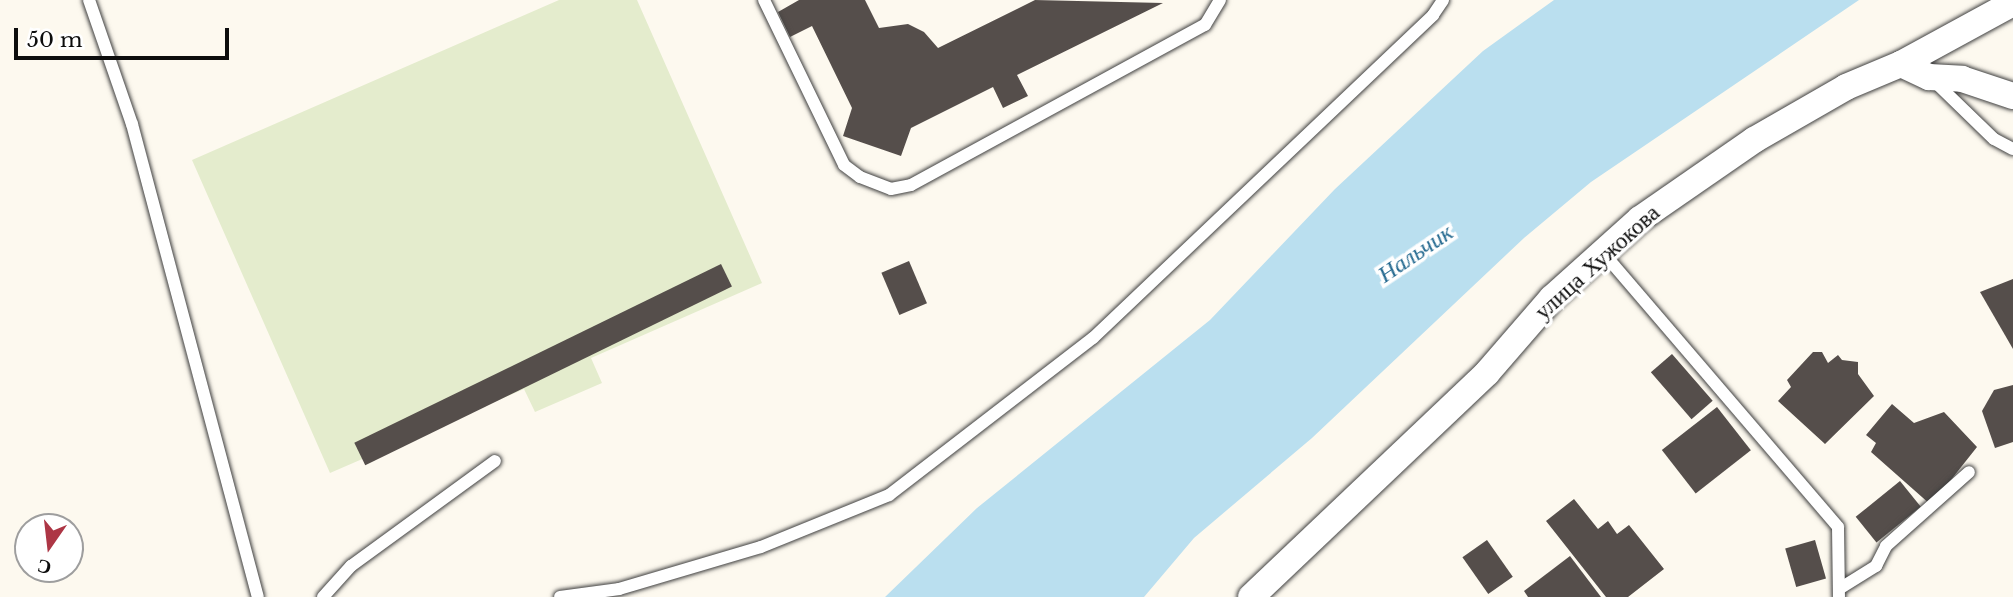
<!DOCTYPE html>
<html>
<head>
<meta charset="utf-8">
<style>
	body { margin:0 }
	#map { position:relative; width:2013px; height:597px; overflow:hidden; background:#fdf9ef; font-family:"Libre Baskerville",serif }
	div>[style] { position:absolute }
	[style*='--x'] { left:calc(var(--x)*1px); top:calc(var(--y)*1px); width:calc(var(--w)*1px); rotate:calc(var(--a)*1deg) }
	.pitch>* { inset:0; background:#e4eccd }
	.water>* { inset:0; background:#badfef }
	.building>* { inset:0; background:#554e4b; transform-origin:0 0 }
	.roads { filter:drop-shadow(0 0 2px #404040) drop-shadow(0 0 2px #404040) }
	.service>* { height:12px; margin:-6px; padding:0 6px; transform-origin:6px; border-radius:6px; background:#fff }
	.minor>* { height:26px; margin:-13px; padding:0 13px; transform-origin:13px; border-radius:13px; background:#fff }
	span { translate:-50% -50%; white-space:nowrap; text-align:center; line-height:1.15; -webkit-text-stroke:7px #fff; paint-order:stroke }
	.street-label { font-size:23px; color:#0d0d0d }
	.water-label { font-size:24px; color:#256a90; font-style:italic }
	.north { position:absolute; left:14px; top:513px; width:70px; height:70px; box-sizing:border-box; background:#fff; border:2px solid #9e9e9e; border-radius:50%; rotate:194deg; font-size:19px; font-weight:700; line-height:28px; text-align:center; color:#0d0d0d }
	.north::after { content:''; display:block; margin:auto; width:24px; height:32px; background:#ad3645; clip-path:polygon(50% 0,100% 100%,50% 72%,0 100%) }
	.scale { position:absolute; left:14px; top:28px; width:215px; height:32px; box-sizing:border-box; border:4px solid #0d0d0d; border-top:0; padding-left:9px; font-size:21px; line-height:24px; white-space:nowrap; color:#0d0d0d; -webkit-text-stroke:5px #fff; paint-order:stroke }
</style>
</head>
<body>
<div id="map">
	<div class="pitch">
		<i style="clip-path:polygon(559px 0,637px 0,762px 283px,591px 358px,602px 383px,535px 412px,524px 389px,330px 473px,192px 160px)"></i>
	</div>
	<div class="water">
		<i style="clip-path:polygon(1554px 0,1859px 0,1591px 182px,1524px 238px,1312px 438px,1194px 538px,1144px 597px,885px 597px,977px 508px,1210px 320px,1335px 189px,1483px 51px)"></i>
	</div>
	<div class="building">
		<i style="clip-path:polygon(799px 0,865px 0,879px 28px,908px 24px,924px 32px,938px 48px,1035px 0,1163px 3px,1017px 75px,1028px 96px,1003px 108px,993px 87px,911px 128px,901px 156px,843px 136px,852px 108px,812px 26px,790px 37px,778px 12px)"></i>
		<i style="left:909px;top:261px;width:46px;height:30px;rotate:67deg"></i>
		<i style="left:721px;top:264px;width:25px;height:408px;rotate:64deg"></i>
		<i style="clip-path:polygon(2013px 279px,2013px 349px,1980px 292px)"></i>
		<i style="clip-path:polygon(1813px 352px,1822px 352px,1828px 363px,1838px 355px,1842px 360px,1858px 362px,1858px 374px,1874px 396px,1825px 444px,1778px 401px,1791px 387px,1787px 380px)"></i>
		<i style="left:1672px;top:354px;width:62px;height:28px;rotate:49deg"></i>
		<i style="clip-path:polygon(2013px 385px,2013px 442px,1995px 448px,1982px 411px,1994px 390px)"></i>
		<i style="clip-path:polygon(1892px 404px,1914px 423px,1944px 412px,1977px 447px,1931px 505px,1871px 452px,1876px 443px,1866px 435px)"></i>
		<i style="left:1717px;top:407px;width:55px;height:70px;rotate:52deg"></i>
		<i style="left:1900px;top:481px;width:33px;height:57px;rotate:51deg"></i>
		<i style="clip-path:polygon(1574px 499px,1598px 529px,1608px 521px,1617px 534px,1629px 525px,1664px 569px,1628px 597px,1606px 597px,1546px 521px)"></i>
		<i style="left:1487px;top:540px;width:45px;height:30px;rotate:55deg"></i>
		<i style="left:1815px;top:540px;width:40px;height:31px;rotate:74deg"></i>
		<i style="clip-path:polygon(1570px 556px,1601px 597px,1528px 597px,1524px 591px)"></i>
	</div>
	<div class="roads">
		<div class="service">
			<i style="--x:89;--y:0;--w:131;--a:70.9"></i>
			<i style="--x:132;--y:124;--w:489;--a:75.1"></i>
			<i style="--x:764;--y:0;--w:183;--a:64.1"></i>
			<i style="--x:844;--y:165;--w:20;--a:37"></i>
			<i style="--x:860;--y:177;--w:33;--a:21"></i>
			<i style="--x:891;--y:189;--w:20;--a:-11"></i>
			<i style="--x:911;--y:185;--w:335;--a:-28.6"></i>
			<i style="--x:1205;--y:25;--w:29;--a:-59"></i>
			<i style="--x:1932;--y:79;--w:86;--a:44.1"></i>
			<i style="--x:1994;--y:139;--w:21;--a:28"></i>
			<i style="--x:1605;--y:255;--w:358;--a:49.4"></i>
			<i style="--x:1838;--y:527;--w:70;--a:89.2"></i>
			<i style="--x:1839;--y:589;--w:44;--a:-31.9"></i>
			<i style="--x:1876;--y:566;--w:22;--a:-63"></i>
			<i style="--x:1886;--y:546;--w:111;--a:-41.7"></i>
			<i style="--x:323;--y:597;--w:42;--a:-47.9"></i>
			<i style="--x:351;--y:566;--w:178;--a:-36.1"></i>
			<i style="--x:560;--y:597;--w:60;--a:-7.7"></i>
			<i style="--x:619;--y:589;--w:148;--a:-16.5"></i>
			<i style="--x:761;--y:547;--w:138;--a:-22.1"></i>
			<i style="--x:889;--y:495;--w:257;--a:-37.6"></i>
			<i style="--x:1093;--y:338;--w:469;--a:-43.5"></i>
			<i style="--x:1433;--y:15;--w:18;--a:-56"></i>
		</div>
		<div class="minor">
			<i style="--x:1901;--y:64;--w:128;--a:-28.6"></i>
			<i style="--x:1251;--y:597;--w:325;--a:-43.5"></i>
			<i style="--x:1487;--y:373;--w:99;--a:-49.1"></i>
			<i style="--x:1552;--y:298;--w:118;--a:-41.9"></i>
			<i style="--x:1640;--y:219;--w:139;--a:-34.7"></i>
			<i style="--x:1754;--y:140;--w:106;--a:-29.9"></i>
			<i style="--x:1846;--y:87;--w:60;--a:-22.7"></i>
			<i style="--x:1901;--y:64;--w:31;--a:25"></i>
			<i style="--x:1929;--y:77;--w:33;--a:3"></i>
			<i style="--x:1962;--y:79;--w:54;--a:18.4"></i>
		</div>
	</div>
	<div class="street-label">
		<span style="left:1597px;top:262px;rotate:-42deg">улица Хужокова</span>
	</div>
	<div class="water-label">
		<span style="left:1415px;top:253px;rotate:-34deg">Нальчик</span>
	</div>
	<div class="north">С</div>
	<div class="scale">50 m</div>
</div>
</body>
</html>
